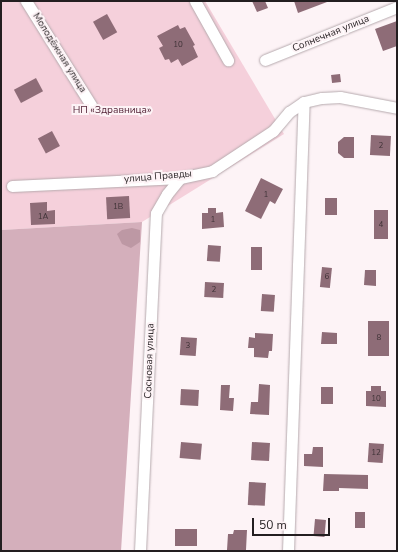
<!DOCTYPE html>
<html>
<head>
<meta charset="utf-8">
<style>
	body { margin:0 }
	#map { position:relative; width:398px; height:552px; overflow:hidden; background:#fdf3f6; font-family:"Nunito Sans",sans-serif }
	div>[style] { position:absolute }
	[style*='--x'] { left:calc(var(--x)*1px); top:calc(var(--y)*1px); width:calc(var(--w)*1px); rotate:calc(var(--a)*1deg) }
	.green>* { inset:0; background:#f5d0db }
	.forest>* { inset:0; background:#d4afbb }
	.water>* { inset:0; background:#bd98a4 }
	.building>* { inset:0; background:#8e6c77; transform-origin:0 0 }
	.roads { filter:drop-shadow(0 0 1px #b6aaae) drop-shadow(0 0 1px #b6aaae) }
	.street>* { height:11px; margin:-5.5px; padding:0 5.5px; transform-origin:5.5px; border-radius:5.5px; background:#fff }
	span { translate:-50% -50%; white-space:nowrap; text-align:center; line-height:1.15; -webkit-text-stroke:4px #fdf3f6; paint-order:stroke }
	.number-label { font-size:8px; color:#3e3236 }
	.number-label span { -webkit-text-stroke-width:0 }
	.street-label { font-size:10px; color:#231e20 }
	.park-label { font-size:10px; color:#501f33 }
	.frame { position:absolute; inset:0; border:2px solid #231e20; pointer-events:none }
	.scale { position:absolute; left:252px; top:518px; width:78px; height:18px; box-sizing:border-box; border:2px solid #231e20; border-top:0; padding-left:5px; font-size:12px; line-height:14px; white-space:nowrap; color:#231e20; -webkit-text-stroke:3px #fdf3f6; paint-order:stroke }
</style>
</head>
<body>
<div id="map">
	<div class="green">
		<i style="clip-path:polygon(1px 1px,205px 1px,284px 134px,142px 222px,1px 230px)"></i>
	</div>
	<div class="forest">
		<i style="clip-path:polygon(142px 222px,121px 551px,1px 551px,1px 230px)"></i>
	</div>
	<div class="water">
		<i style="clip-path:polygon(132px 228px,140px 230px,140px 242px,131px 248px,122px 244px,117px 234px,122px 230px)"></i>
	</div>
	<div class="building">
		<i style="clip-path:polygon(252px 1px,265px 1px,268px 8px,257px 12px)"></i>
		<i style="clip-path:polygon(294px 1px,327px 1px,327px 2px,298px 13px)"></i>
		<i style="left:107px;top:14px;width:21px;height:16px;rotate:61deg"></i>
		<i style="clip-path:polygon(397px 21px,397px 46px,383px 51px,375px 29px)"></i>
		<i style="clip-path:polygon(178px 25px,180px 29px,185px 27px,195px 45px,193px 46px,198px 57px,182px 66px,178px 59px,171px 63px,169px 59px,165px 60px,159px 48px,163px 46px,157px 36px)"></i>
		<i style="left:340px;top:74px;width:8px;height:9px;rotate:83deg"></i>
		<i style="left:36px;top:78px;width:15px;height:25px;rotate:62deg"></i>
		<i style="left:52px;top:131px;width:17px;height:16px;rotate:62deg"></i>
		<i style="left:371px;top:135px;width:20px;height:20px;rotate:3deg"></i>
		<i style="clip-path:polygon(344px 137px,354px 137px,354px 158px,344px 158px,338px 153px,338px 142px)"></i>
		<i style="clip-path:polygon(261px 178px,283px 189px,275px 204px,270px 201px,261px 219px,245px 211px)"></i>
		<i style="left:129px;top:196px;width:22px;height:23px;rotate:87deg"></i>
		<i style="left:325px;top:198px;width:12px;height:17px"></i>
		<i style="clip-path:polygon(47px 202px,47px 211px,55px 210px,55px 224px,31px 225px,30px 203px)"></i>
		<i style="clip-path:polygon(208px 208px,216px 208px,216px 213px,223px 212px,224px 227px,202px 229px,202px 213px,208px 213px)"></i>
		<i style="left:374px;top:210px;width:14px;height:29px"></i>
		<i style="left:208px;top:245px;width:13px;height:16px;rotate:4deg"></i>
		<i style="left:251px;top:247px;width:11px;height:23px"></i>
		<i style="left:322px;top:267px;width:10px;height:20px;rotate:6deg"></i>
		<i style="clip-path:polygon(365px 270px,376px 270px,376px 286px,364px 285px)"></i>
		<i style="left:205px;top:282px;width:19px;height:15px;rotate:3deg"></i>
		<i style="left:262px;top:294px;width:13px;height:17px;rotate:4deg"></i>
		<i style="left:368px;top:321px;width:21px;height:35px"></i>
		<i style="clip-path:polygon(322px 332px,337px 333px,337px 344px,321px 344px)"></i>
		<i style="clip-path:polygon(255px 333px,273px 334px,272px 351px,269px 351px,268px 358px,254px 357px,254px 348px,248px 348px,249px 337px,255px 338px)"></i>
		<i style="left:181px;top:337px;width:16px;height:18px;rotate:4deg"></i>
		<i style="clip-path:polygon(259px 384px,270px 385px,269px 415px,250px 414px,251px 402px,258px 402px)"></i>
		<i style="clip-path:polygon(221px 385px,230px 385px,229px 398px,234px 398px,233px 411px,220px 410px)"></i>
		<i style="clip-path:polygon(371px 386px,381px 386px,381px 391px,386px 391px,386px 407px,366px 406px,366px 391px,371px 391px)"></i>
		<i style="left:321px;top:387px;width:12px;height:17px"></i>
		<i style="left:181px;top:389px;width:18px;height:16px;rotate:3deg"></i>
		<i style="left:181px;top:442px;width:21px;height:16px;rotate:5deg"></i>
		<i style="left:252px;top:442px;width:18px;height:18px;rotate:3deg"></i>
		<i style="left:369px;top:443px;width:15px;height:19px;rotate:4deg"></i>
		<i style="clip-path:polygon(313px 447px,323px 447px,323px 467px,304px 466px,304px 454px,312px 454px)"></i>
		<i style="clip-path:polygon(324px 474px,368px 475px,368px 489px,339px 488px,339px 491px,323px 491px)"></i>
		<i style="left:249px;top:482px;width:17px;height:23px;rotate:3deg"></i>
		<i style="left:355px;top:512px;width:10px;height:16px"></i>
		<i style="left:315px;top:519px;width:11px;height:17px;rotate:5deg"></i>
		<i style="left:175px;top:529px;width:22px;height:17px"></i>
		<i style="clip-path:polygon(234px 530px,247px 530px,246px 550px,227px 550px,228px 534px,233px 534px)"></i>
	</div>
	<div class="roads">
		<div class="street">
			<i style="--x:26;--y:1;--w:123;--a:58"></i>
			<i style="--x:195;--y:1;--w:68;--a:60.8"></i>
			<i style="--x:265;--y:60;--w:142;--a:-21.9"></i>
			<i style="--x:12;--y:186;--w:168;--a:-2.7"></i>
			<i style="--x:180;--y:178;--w:33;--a:-12"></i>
			<i style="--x:212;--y:171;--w:73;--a:-33.3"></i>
			<i style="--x:273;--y:131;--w:25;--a:-50"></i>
			<i style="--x:289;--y:112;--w:18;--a:-34"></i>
			<i style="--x:304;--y:102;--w:18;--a:-13"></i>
			<i style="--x:322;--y:98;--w:18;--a:-3"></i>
			<i style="--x:340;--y:97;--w:58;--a:10.9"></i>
			<i style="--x:140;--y:551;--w:338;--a:-87.3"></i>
			<i style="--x:156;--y:213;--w:22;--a:-60"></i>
			<i style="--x:167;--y:194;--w:21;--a:-51"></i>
			<i style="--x:288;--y:551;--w:449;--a:-88"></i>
		</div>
	</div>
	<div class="number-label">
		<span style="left:178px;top:45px">10</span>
		<span style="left:381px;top:146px">2</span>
		<span style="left:266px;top:195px">1</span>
		<span style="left:118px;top:207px">1В</span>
		<span style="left:43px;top:217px">1А</span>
		<span style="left:213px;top:220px">1</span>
		<span style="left:381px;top:225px">4</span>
		<span style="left:327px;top:277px">6</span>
		<span style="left:214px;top:290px">2</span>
		<span style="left:379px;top:338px">8</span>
		<span style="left:188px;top:346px">3</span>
		<span style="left:376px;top:399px">10</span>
		<span style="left:376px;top:453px">12</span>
	</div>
	<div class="street-label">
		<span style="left:331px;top:34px;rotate:-22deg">Солнечная улица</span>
		<span style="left:59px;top:53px;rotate:58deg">Молодёжная улица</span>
		<span style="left:158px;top:177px;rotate:-5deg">улица Правды</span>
		<span style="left:150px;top:361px;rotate:-88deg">Сосновая улица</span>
	</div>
	<div class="park-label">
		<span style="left:112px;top:111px">НП «Здравница»</span>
	</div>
	<div class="frame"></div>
	<div class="scale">50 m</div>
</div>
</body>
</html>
